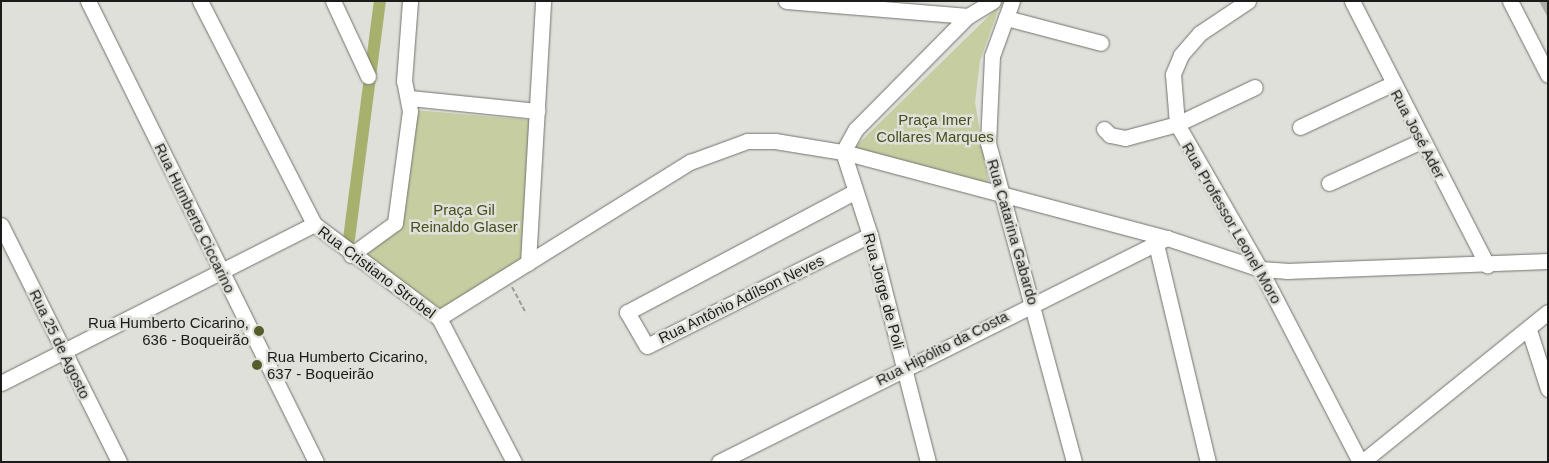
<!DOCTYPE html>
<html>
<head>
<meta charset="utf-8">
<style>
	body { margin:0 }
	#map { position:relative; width:1549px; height:463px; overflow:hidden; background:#dfe0da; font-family:Arial,sans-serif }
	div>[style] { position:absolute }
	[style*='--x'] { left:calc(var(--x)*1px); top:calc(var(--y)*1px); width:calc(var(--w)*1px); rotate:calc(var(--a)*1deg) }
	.green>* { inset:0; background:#c5cda1 }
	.canal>* { height:12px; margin:-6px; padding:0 6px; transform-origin:6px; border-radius:6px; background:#a7b16d }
	.building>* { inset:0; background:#abada7 }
	.path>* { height:2px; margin-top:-1px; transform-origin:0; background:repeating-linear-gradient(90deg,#9b9c98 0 5px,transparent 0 7.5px) }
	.roads { filter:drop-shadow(0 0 1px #72736e) drop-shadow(0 0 1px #72736e) }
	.minor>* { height:15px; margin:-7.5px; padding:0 7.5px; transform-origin:7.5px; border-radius:7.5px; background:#fff }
	.dots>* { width:14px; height:14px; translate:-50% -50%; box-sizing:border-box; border:2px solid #dfe0da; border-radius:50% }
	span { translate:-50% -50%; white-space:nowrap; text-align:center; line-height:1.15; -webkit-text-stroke:5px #dfe0da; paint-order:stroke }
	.park-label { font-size:15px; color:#484e1c }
	.street-label { font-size:15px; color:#1b1b19 }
	.poi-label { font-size:15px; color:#1b1b19 }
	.right { translate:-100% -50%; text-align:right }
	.left { translate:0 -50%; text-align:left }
	.frame { position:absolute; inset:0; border:2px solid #1b1b19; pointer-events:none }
</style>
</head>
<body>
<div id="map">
	<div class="green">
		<i style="clip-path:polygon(1000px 5px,980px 61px,975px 102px,989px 186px,853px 149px)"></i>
		<i style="clip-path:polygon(414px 110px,531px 120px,522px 259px,443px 310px,362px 256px,402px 227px)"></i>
	</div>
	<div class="canal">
		<i style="--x:349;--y:239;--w:240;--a:-82.6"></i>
	</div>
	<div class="building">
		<i style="clip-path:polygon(1539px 1px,1548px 1px,1548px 18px)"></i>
	</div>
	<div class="path">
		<i style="--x:512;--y:287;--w:30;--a:62"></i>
	</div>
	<div class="roads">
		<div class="minor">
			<i style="--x:88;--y:1;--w:514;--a:63.68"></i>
			<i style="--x:200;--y:1;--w:250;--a:62.9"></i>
			<i style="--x:314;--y:224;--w:156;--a:36.9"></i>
			<i style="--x:439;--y:318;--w:162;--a:62.5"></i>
			<i style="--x:333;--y:1;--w:83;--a:65"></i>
			<i style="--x:786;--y:1;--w:183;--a:4.7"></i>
			<i style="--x:1012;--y:1;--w:59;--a:110"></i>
			<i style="--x:992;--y:56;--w:87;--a:92.6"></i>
			<i style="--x:988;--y:143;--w:330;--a:74.9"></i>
			<i style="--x:1248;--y:1;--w:58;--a:146.3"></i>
			<i style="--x:1200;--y:33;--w:29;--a:131"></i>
			<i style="--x:1181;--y:55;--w:21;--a:113"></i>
			<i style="--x:1173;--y:74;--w:50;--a:85.4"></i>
			<i style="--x:1177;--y:124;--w:167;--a:60.2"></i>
			<i style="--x:1260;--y:269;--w:217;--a:62.6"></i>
			<i style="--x:1352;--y:1;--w:297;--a:62.9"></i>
			<i style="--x:1510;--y:1;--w:83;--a:62.8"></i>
			<i style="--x:1006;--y:18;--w:98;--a:14.7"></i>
			<i style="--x:410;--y:98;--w:128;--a:5.8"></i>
			<i style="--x:1300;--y:127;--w:102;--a:-25.1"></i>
			<i style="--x:1104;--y:129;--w:8;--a:45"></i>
			<i style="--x:1110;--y:135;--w:15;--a:11"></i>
			<i style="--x:1125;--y:138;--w:54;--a:-15.1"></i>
			<i style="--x:1177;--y:124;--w:86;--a:-25.4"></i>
			<i style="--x:1329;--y:183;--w:101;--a:-24.5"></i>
			<i style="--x:854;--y:192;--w:257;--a:152.1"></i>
			<i style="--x:627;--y:312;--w:39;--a:60"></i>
			<i style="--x:647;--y:346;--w:249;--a:-26.5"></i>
			<i style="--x:1;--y:225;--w:265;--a:63.5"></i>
			<i style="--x:1156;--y:244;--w:224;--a:76.6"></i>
			<i style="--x:351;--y:255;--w:54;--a:-36"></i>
			<i style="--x:395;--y:223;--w:113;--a:-82.4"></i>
			<i style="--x:410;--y:111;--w:31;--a:-101"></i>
			<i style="--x:404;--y:81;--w:80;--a:-85.7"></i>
			<i style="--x:528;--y:263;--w:262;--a:-86.7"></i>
			<i style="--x:439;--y:318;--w:296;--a:-31.9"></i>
			<i style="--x:690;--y:162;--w:61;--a:-20.2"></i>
			<i style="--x:747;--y:141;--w:28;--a:0"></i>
			<i style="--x:775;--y:141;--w:69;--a:9.2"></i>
			<i style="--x:843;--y:152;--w:335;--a:14.9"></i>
			<i style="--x:1167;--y:238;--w:98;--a:18.4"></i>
			<i style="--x:1260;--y:269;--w:26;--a:4"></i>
			<i style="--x:1286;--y:271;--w:262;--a:-2.2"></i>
			<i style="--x:1529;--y:330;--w:62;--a:72.1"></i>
			<i style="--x:1;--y:383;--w:351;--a:-26.9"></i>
			<i style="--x:719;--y:462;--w:501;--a:-26.57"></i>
			<i style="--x:928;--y:462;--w:234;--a:-104.3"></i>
			<i style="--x:870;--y:235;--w:87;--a:-108"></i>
			<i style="--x:843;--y:152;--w:26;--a:-61"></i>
			<i style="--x:856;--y:129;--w:159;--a:-45.3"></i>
			<i style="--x:968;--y:16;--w:29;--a:-31"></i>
			<i style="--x:1362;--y:462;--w:239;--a:-38.9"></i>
		</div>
	</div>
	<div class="dots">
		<i style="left:259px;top:331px;background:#565d2b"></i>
		<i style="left:257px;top:365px;background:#565d2b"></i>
	</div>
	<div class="park-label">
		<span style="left:935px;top:128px">Praça Imer<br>Collares Marques</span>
		<span style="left:464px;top:218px">Praça Gil<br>Reinaldo Glaser</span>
	</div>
	<div class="street-label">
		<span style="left:1418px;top:134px;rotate:62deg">Rua José Ader</span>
		<span style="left:195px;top:218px;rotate:64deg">Rua Humberto Ciccarino</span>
		<span style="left:1232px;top:223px;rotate:60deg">Rua Professor Leonel Moro</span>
		<span style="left:1013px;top:232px;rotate:74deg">Rua Catarina Gabardo</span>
		<span style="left:377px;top:272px;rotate:37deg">Rua Cristiano Strobel</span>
		<span style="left:884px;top:291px;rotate:75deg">Rua Jorge de Poli</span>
		<span style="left:741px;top:299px;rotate:-26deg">Rua Antônio Adílson Neves</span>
		<span style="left:60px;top:344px;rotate:64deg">Rua 25 de Agosto</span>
		<span style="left:942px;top:348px;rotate:-27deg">Rua Hipólito da Costa</span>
	</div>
	<div class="poi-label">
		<span class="right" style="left:249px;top:331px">Rua Humberto Cicarino,<br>636 - Boqueirão</span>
		<span class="left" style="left:267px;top:365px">Rua Humberto Cicarino,<br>637 - Boqueirão</span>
	</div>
	<div class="frame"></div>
</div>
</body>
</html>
